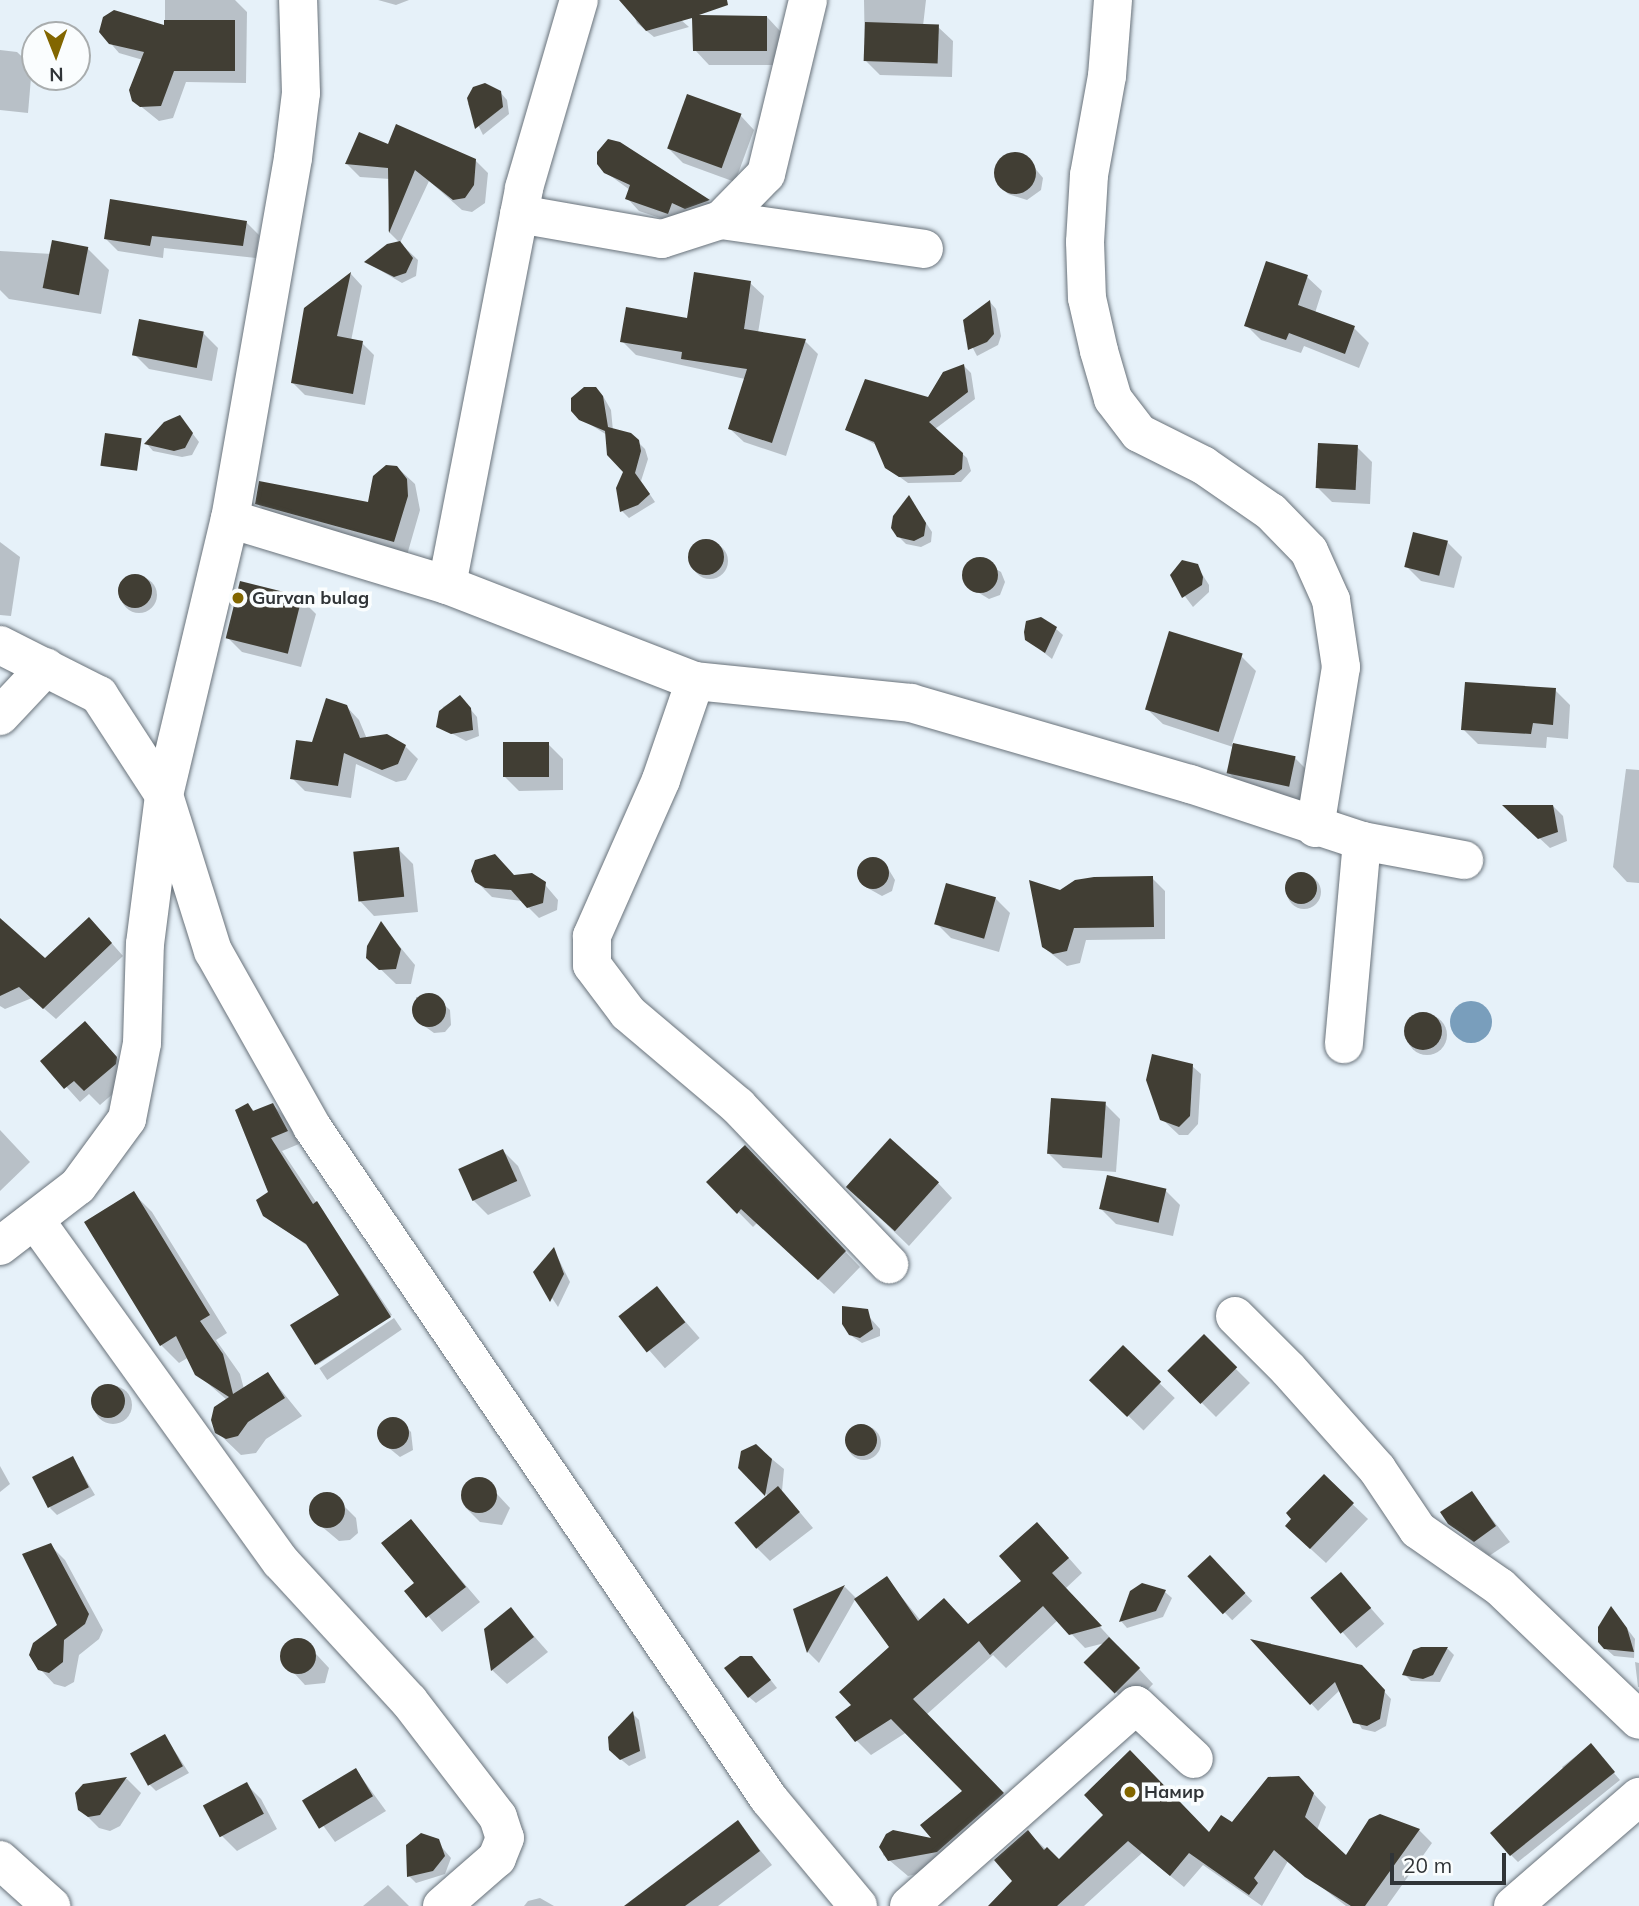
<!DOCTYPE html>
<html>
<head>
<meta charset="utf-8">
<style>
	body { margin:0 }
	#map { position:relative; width:1639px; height:1906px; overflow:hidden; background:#e6f1f9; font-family:Mulish,sans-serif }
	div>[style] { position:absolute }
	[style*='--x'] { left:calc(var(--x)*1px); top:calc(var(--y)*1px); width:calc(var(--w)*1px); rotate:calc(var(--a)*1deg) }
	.water>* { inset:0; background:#799ebc }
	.round { border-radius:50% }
	.shadow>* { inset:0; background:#0003; transform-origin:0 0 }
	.building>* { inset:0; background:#413e34; transform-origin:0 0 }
	.roads { filter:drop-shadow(0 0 2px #69727a) drop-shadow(0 0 2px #69727a) }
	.minor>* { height:38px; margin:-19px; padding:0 19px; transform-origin:19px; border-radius:19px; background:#fff }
	.dots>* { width:19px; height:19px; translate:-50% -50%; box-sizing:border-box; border:4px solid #fafdfe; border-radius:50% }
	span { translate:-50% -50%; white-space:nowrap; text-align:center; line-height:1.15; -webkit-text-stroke:7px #fafdfe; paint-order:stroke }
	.poi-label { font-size:18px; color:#303437; font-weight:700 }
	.left { translate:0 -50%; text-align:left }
	.north { position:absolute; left:21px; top:21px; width:70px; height:70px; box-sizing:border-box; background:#fafdfe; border:2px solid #a9adae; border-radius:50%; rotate:179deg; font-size:19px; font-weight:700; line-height:28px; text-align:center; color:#303437 }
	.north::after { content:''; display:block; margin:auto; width:24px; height:32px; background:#826600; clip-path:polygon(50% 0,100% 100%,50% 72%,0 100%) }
	.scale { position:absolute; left:1390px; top:1853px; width:116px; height:32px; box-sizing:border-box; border:4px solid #303437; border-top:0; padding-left:9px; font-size:21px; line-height:24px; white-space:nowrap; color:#303437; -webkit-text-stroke:5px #fafdfe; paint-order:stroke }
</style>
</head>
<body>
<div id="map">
	<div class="water">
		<i class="round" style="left:1450px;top:1001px;width:42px;height:42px"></i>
	</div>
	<div class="shadow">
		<i style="clip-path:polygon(165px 0,235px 0,247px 12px,246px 83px,186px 82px,173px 118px,159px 121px,133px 100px,143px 60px,119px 53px,101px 32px,165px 27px)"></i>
		<i style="clip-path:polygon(378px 0,409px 0,396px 5px)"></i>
		<i style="clip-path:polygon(639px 0,658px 0,689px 27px,654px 37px,637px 23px,633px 13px)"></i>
		<i style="clip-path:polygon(864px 0,926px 0,923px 26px,938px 27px,953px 41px,952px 77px,880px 75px,865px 60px)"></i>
		<i style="clip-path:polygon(767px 17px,781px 32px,781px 65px,709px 65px,695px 50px)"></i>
		<i style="clip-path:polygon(0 50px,17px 52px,32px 66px,28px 113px,0 110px)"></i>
		<i style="clip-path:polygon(500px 92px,507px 100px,509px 114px,483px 135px,468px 104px,470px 93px)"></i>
		<i style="clip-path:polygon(740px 115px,754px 130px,735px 182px,683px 163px,668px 148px)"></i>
		<i style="clip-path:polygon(620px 144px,709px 202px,720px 213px,681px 225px,639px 211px,627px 198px,630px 190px,601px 169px)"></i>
		<i style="clip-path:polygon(389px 146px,475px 160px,488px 173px,485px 203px,472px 212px,462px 210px,429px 181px,400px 243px,418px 260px,416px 276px,402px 283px,366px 262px,400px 243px,388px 231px,390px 179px,360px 177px,347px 164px)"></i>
		<i style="clip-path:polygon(1011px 153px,1024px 155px,1043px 178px,1041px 190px,1027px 200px,1008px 194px,995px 174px,1000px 161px)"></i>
		<i style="clip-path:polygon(246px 222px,259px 235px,256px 258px,164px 248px,163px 258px,118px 251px,105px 238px)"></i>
		<i style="clip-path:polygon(87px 248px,109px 270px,101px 314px,9px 299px,0 290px,0 251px,52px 254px)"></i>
		<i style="clip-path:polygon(351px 274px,362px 286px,351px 341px,362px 343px,374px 355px,365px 405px,305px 395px,292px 382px,306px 309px)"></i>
		<i style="clip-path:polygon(1307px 277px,1322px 291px,1315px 313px,1354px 328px,1369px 343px,1359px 368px,1304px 346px,1301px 353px,1261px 340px,1246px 325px)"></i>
		<i style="clip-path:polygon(750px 283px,764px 296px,758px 333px,805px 341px,818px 354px,786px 456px,744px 442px,730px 429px,745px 379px,636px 355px,622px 341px,689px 320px)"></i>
		<i style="clip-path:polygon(990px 302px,996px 309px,1001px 336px,998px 345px,977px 356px,964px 331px,968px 317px)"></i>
		<i style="clip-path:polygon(203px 333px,218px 348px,212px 381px,149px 369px,134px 354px)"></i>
		<i style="clip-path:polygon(964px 366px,971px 373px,975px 399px,935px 429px,967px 458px,971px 471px,961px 482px,908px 483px,886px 467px,878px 446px,847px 429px,928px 399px)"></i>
		<i style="clip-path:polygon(603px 396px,611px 410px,613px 431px,630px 434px,645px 449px,648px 459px,641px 481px,655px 502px,629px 518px,622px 511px,625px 471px,607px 435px,580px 418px)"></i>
		<i style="clip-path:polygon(180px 417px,199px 442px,192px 455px,182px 457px,153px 451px,147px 444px)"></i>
		<i style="clip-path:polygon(1357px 447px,1372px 462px,1370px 504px,1332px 502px,1317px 487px)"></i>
		<i style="clip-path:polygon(386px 467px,401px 471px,415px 484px,420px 510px,407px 555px,270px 517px,257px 503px,369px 504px,378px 472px)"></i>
		<i style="clip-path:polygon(909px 497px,932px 532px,931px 542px,921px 547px,906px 544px,898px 536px)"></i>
		<i style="clip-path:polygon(0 542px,20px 557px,11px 616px,0 615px)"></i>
		<i style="clip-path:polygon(1447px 542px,1462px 557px,1454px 588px,1421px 581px,1406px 566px)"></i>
		<i class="round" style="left:692px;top:543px;width:36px;height:36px"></i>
		<i style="clip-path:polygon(978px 559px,1001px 572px,1005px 582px,1000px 595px,989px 599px,971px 588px,964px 573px,967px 565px)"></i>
		<i style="clip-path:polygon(1182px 562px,1197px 566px,1209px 585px,1209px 592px,1193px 607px,1172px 579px)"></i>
		<i class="round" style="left:121px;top:577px;width:36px;height:36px"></i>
		<i style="clip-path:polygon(301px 599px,316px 614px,301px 667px,242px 652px,227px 637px)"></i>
		<i style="clip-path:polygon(1055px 628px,1063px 635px,1052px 659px,1027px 639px)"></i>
		<i style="clip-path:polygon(1241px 656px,1256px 671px,1232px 744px,1295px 758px,1310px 773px,1303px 803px,1243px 787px,1228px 772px,1233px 747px,1163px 724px,1148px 710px)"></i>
		<i style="clip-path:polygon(1555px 690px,1570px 705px,1568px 739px,1547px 737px,1546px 748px,1478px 744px,1463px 729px)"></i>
		<i style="clip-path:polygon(460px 697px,477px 717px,479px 736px,466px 741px,438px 726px,443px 707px)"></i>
		<i style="clip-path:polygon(346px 706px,359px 720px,367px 739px,405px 746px,418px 759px,406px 780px,396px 782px,356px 764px,351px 798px,305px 791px,292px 778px)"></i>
		<i style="clip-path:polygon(548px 744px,563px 759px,563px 790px,519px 791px,504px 776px)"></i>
		<i style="clip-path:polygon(1626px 769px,1639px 770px,1639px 883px,1627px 882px,1613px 867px)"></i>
		<i style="clip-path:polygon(1553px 806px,1563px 816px,1567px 841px,1550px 848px,1506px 807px)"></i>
		<i style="clip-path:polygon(398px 849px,413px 864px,418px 912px,374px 916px,360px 901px)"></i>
		<i style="clip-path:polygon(867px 859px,881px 862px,889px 870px,895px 880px,892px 891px,882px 896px,864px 886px,859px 876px)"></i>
		<i class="round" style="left:1287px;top:875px;width:34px;height:34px"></i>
		<i style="clip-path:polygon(515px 877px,541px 880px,558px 900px,557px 910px,539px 918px,522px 901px,492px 897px,480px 885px)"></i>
		<i style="clip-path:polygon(1152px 878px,1165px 891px,1165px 939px,1086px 940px,1080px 963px,1067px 966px,1043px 947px,1060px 891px)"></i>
		<i style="clip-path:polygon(995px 898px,1010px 913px,999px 952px,951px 938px,936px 923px)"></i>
		<i style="clip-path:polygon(0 920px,45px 961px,101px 931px,123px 956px,56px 1019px,32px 998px,5px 1009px,0 1006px)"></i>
		<i style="clip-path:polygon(381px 924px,415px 965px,411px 984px,396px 984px,368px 957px)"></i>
		<i style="clip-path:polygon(434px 996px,450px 1010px,451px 1025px,445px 1032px,434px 1033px,416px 1020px,416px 997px)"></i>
		<i class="round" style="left:1407px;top:1015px;width:40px;height:40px"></i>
		<i style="clip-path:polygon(100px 1038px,131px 1074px,130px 1079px,100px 1105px,89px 1094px,80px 1102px,43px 1061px)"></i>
		<i style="clip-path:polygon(1192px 1066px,1201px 1074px,1198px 1124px,1188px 1135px,1179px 1135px,1162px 1119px)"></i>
		<i style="clip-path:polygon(1105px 1104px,1120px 1119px,1116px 1172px,1063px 1168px,1048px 1153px)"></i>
		<i style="clip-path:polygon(248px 1105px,255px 1112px,273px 1105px,285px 1117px,299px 1144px,282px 1151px,392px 1315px,317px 1365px,292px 1326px,341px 1295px,313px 1250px,265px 1215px,270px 1193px)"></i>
		<i style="clip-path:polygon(0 1130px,30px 1162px,0 1191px)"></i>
		<i style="clip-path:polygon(503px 1151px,518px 1166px,531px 1196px,488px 1215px,473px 1200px)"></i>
		<i style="clip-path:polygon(759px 1162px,860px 1267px,834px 1294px,757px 1223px,753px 1227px,709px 1182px)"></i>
		<i style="clip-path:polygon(938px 1183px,952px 1198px,909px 1246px,850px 1189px)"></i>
		<i style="clip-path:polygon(1165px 1190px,1180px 1205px,1173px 1236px,1116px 1224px,1101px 1209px)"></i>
		<i style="clip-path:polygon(134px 1194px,152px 1212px,227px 1333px,216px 1340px,240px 1374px,244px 1389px,268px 1374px,302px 1416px,266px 1439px,256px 1453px,241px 1455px,214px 1429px,227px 1400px,197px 1374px,189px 1357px,179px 1363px,161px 1345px)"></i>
		<i style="clip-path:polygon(554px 1250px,570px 1282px,558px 1307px,535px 1272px)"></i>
		<i style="left:657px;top:1289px;width:65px;height:46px;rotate:49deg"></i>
		<i style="clip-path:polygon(844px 1308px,861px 1308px,880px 1329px,880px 1336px,862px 1343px,853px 1337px,846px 1329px)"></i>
		<i style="left:394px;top:1318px;width:14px;height:90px;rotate:56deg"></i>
		<i style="left:1204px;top:1337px;width:65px;height:48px;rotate:45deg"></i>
		<i style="left:1123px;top:1348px;width:72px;height:45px;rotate:44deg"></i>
		<i class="round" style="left:94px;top:1386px;width:38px;height:38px"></i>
		<i style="clip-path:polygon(385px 1421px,404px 1425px,411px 1432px,413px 1450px,400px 1457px,384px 1444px,379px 1430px)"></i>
		<i class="round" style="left:847px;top:1426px;width:34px;height:34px"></i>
		<i style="clip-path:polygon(756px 1446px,784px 1469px,782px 1491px,813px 1528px,770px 1561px,756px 1547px,768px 1496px,740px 1467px,740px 1457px)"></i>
		<i style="clip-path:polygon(73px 1458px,95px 1495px,57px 1515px,50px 1508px)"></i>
		<i style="clip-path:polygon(0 1466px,10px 1484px,0 1492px)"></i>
		<i style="clip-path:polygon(1324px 1477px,1368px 1519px,1326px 1563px,1302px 1541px)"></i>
		<i style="clip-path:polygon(485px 1481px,510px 1508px,502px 1525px,480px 1522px,465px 1507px,464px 1490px,471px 1482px)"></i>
		<i style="clip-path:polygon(1472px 1493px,1510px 1542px,1489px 1556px,1450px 1523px)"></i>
		<i style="clip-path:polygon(333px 1495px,356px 1518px,358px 1533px,350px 1540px,339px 1541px,314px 1520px,311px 1509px,318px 1497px)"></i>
		<i style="clip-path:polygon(411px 1521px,480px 1602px,442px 1632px,407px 1591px,416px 1583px)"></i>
		<i style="clip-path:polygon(1052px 1539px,1082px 1573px,1065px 1589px,1153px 1684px,1131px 1707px,1086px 1662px,1105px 1643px,1085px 1648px,1058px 1620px,1006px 1668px,993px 1655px,926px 1715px,1017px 1808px,952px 1866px,908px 1876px,883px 1855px,882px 1843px,936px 1841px,965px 1791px,907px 1732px,871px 1755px,856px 1740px,854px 1706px,891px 1647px,856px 1598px,819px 1663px,808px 1652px,795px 1610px,845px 1587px,857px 1599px,887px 1579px,921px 1621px,968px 1626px,1024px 1581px)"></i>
		<i style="clip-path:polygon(50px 1545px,65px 1560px,103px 1630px,99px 1639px,79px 1655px,74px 1682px,65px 1687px,54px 1684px,32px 1660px,32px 1649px,59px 1626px)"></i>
		<i style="left:1210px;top:1557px;width:61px;height:28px;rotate:46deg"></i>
		<i style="left:1341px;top:1574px;width:66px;height:37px;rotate:49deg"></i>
		<i style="clip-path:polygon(1165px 1592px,1172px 1598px,1163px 1617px,1127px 1628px,1121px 1621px)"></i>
		<i style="clip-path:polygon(1612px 1609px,1635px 1639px,1634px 1658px,1614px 1656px,1605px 1648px)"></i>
		<i style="clip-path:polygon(511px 1610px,548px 1652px,507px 1684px,492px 1670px,486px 1630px)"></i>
		<i style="clip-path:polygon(294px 1641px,304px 1641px,329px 1668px,325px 1683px,305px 1685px,283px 1661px,282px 1650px)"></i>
		<i style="clip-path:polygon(1255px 1642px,1361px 1666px,1391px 1699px,1386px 1726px,1375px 1732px,1362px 1729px,1340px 1690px,1318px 1711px)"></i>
		<i style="clip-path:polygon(1448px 1649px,1454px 1655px,1440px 1682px,1411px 1681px,1404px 1674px,1414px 1651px)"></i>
		<i style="clip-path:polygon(1635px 1662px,1639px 1663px,1639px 1687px,1638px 1687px)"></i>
		<i style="clip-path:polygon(759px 1665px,777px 1688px,756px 1703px,749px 1697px)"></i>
		<i style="clip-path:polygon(633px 1714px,639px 1720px,646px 1758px,629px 1766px,618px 1757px)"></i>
		<i style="clip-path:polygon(165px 1736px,189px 1773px,156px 1791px,149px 1784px)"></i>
		<i style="clip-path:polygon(1590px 1745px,1620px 1780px,1518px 1862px,1511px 1855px,1565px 1771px,1562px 1767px)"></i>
		<i style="clip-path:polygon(356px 1770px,386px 1811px,335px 1842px,304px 1799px)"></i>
		<i style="clip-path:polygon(127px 1779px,141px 1793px,120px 1826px,110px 1831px,99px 1828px,84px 1813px,84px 1786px)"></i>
		<i style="clip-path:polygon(246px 1784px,261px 1799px,277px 1829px,237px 1851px,222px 1836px)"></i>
		<i style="clip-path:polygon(1312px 1792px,1326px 1807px,1317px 1830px,1347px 1857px,1419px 1830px,1432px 1843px,1387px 1906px,1346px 1906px,1288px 1861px,1262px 1906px,1203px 1865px,1184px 1887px,1142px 1853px,1084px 1906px,990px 1906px,1014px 1881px,1028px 1832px,1059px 1862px,1106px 1815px,1209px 1834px)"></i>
		<i style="clip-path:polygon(738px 1822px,772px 1865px,718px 1906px,627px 1906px)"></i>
		<i style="clip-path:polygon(433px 1837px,451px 1858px,445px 1874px,416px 1883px,409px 1876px,407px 1852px,413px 1839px)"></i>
		<i style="clip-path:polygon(388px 1885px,409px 1906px,363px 1906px)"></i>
		<i style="clip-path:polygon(540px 1898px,554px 1906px,524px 1906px,528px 1901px)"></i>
	</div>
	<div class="building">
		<i style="clip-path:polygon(619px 0,727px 0,728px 5px,699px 15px,767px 16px,767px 51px,693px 51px,692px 18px,646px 31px)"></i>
		<i style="clip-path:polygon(114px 10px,164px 25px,164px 20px,235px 20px,235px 71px,174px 71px,161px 106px,140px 107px,132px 101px,129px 90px,144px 52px,109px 44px,99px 32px,103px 17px)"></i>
		<i style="left:865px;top:22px;width:74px;height:39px;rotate:2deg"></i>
		<i style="clip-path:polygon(485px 83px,501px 91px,503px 107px,475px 129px,467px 98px,473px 87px)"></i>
		<i style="left:687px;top:94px;width:58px;height:58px;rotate:20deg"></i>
		<i style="clip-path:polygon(396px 124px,476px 159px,474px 185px,465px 198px,453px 200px,415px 170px,389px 233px,388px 168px,345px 164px,359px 132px,388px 144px)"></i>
		<i style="clip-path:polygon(608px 139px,620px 142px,710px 200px,685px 209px,672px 203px,668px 214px,625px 199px,630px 185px,604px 173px,597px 164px,597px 152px)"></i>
		<i class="round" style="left:994px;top:152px;width:42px;height:42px"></i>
		<i style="clip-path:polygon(110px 199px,247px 221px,243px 246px,152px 236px,150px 246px,104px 239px)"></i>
		<i style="left:52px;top:240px;width:37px;height:49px;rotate:11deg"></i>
		<i style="clip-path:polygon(400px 241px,413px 258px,406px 273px,394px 277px,364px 262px,387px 244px)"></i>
		<i style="clip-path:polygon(1266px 261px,1308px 275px,1298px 305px,1355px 326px,1345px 354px,1289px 333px,1286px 340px,1244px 326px)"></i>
		<i style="clip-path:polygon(351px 272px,337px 336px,363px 341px,353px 394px,291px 383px,304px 308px)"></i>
		<i style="clip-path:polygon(694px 272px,751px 281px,744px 329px,806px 339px,772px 443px,728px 429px,747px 369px,681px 359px,682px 352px,620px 342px,626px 307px,687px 318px)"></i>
		<i style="clip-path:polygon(990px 300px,994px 334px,987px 342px,968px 350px,963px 320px)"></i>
		<i style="left:139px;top:319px;width:66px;height:37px;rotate:11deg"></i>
		<i style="clip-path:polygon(964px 364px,968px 392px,929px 422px,963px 453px,962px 469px,954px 475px,899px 477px,885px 468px,874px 442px,845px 430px,865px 379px,928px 397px,943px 372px)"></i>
		<i style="clip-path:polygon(584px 387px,596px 387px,603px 396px,608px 427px,631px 433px,639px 440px,641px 451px,635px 473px,650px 494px,638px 505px,620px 512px,616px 488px,623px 472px,607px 455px,605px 431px,579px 420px,571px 411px,571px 398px)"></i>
		<i style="clip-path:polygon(180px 415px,193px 433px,185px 448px,174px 451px,144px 444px,164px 422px)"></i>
		<i style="left:105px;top:433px;width:37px;height:33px;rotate:8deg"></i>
		<i style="left:1318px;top:443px;width:40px;height:45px;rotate:3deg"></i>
		<i style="clip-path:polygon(386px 465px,397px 466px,407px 479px,408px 496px,394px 542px,255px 504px,259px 481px,368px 502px,373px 476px)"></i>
		<i style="clip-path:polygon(909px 495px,926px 523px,924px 536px,914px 541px,897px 537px,891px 528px,893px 516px)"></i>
		<i style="left:1413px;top:532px;width:36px;height:36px;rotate:14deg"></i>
		<i class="round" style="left:688px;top:539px;width:36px;height:36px"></i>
		<i class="round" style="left:962px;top:557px;width:36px;height:36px"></i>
		<i style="clip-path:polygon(1182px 560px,1198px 564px,1203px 577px,1202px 585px,1182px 598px,1170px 575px)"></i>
		<i class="round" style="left:118px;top:574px;width:34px;height:34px"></i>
		<i style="left:240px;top:581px;width:64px;height:59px;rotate:14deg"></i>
		<i style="clip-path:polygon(1041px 617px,1057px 627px,1045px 653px,1025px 640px,1024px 632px,1026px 621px)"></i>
		<i style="left:1169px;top:631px;width:77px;height:82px;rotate:17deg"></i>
		<i style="clip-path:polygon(1465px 682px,1556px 688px,1553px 725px,1533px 723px,1531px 734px,1461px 730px)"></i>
		<i style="clip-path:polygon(460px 695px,471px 708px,473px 730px,451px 734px,436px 727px,439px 711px)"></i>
		<i style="clip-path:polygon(326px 698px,347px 705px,360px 738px,387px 734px,406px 745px,398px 764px,382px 770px,344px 753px,338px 786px,290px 779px,296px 740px,312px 742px)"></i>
		<i style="left:503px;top:742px;width:46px;height:35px"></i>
		<i style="left:1233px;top:743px;width:64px;height:31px;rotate:12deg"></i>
		<i style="clip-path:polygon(1502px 805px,1553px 805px,1558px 832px,1538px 839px)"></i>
		<i style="left:399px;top:847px;width:50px;height:46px;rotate:84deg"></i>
		<i style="clip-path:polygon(495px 854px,514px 875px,532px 873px,546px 882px,543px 903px,527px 908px,511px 890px,485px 888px,475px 882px,471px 871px,475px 860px)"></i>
		<i class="round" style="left:857px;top:857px;width:32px;height:32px"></i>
		<i class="round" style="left:1285px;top:872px;width:32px;height:32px"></i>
		<i style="clip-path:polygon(1153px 876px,1154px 927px,1074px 928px,1067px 951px,1053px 954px,1042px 947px,1029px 880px,1060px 890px,1075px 880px,1094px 877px)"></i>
		<i style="left:946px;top:883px;width:52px;height:43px;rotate:16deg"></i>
		<i style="clip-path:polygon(89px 917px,112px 943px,43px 1009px,19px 987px,0 996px,0 918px,45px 958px)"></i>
		<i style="clip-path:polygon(381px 921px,401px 949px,396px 969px,379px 970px,366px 958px,367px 946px)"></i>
		<i class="round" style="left:412px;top:993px;width:34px;height:34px"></i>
		<i class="round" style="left:1404px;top:1012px;width:38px;height:38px"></i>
		<i style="clip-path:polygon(85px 1021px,117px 1057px,116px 1064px,84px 1091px,74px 1081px,64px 1089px,40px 1061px)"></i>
		<i style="clip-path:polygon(1152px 1054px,1193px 1064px,1190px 1116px,1179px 1127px,1160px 1120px,1146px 1080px)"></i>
		<i style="left:1051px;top:1098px;width:55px;height:56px;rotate:4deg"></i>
		<i style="clip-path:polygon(248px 1103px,253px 1111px,273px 1103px,288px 1131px,271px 1138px,313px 1204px,317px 1201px,391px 1317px,315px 1365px,290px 1325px,339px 1295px,306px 1244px,263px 1216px,256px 1200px,268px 1192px,235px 1110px)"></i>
		<i style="left:890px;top:1138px;width:66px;height:66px;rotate:42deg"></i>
		<i style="clip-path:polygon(745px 1145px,846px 1251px,818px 1280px,741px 1209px,737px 1214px,706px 1182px)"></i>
		<i style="left:503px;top:1149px;width:35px;height:49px;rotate:66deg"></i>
		<i style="left:1107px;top:1175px;width:61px;height:35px;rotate:13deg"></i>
		<i style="clip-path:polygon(134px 1191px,210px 1315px,200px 1321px,223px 1354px,233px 1394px,268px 1372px,285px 1398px,248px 1422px,238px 1436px,226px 1439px,215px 1433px,211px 1420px,214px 1407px,229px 1397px,195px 1375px,176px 1336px,160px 1346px,84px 1222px)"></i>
		<i style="clip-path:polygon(554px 1247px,564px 1274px,550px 1302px,533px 1272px)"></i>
		<i style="left:657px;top:1286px;width:46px;height:49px;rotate:52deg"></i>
		<i style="clip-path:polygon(842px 1306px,868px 1309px,873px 1329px,860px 1338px,849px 1335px,842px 1324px)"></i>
		<i style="left:1204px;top:1334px;width:47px;height:52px;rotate:45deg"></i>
		<i style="left:1123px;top:1345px;width:53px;height:49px;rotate:44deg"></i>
		<i class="round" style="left:91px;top:1384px;width:34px;height:34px"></i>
		<i class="round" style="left:377px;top:1417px;width:32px;height:32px"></i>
		<i class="round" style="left:845px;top:1424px;width:32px;height:32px"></i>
		<i style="clip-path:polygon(756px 1444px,772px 1459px,765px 1496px,738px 1468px,741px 1451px)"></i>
		<i style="left:73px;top:1456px;width:35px;height:46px;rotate:63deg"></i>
		<i style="clip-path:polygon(1324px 1474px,1354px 1503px,1310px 1549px,1285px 1526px,1291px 1519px,1286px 1513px)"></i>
		<i class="round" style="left:461px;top:1477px;width:36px;height:36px"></i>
		<i style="left:778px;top:1486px;width:34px;height:57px;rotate:50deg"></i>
		<i style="clip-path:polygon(1472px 1491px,1496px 1526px,1474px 1542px,1448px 1524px,1440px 1512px)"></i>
		<i class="round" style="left:309px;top:1492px;width:36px;height:36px"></i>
		<i style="clip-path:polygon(411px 1519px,466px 1587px,426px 1618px,404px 1591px,414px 1583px,381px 1543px)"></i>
		<i style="clip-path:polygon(1037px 1522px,1069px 1558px,1052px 1573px,1102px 1626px,1069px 1635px,1043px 1606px,990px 1655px,979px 1641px,913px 1699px,1004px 1793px,937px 1852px,888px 1861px,879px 1847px,886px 1834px,893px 1830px,931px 1838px,920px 1825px,962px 1791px,891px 1719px,855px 1742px,835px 1717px,851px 1705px,839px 1692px,889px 1647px,854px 1599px,887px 1576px,918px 1621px,944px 1598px,968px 1624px,1021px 1581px,999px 1556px)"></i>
		<i style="clip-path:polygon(51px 1543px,89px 1614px,85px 1624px,64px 1640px,63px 1662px,49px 1673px,38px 1670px,29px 1655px,33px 1643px,57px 1625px,22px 1554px)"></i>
		<i style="left:1210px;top:1555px;width:52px;height:31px;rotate:47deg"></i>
		<i style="left:1341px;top:1572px;width:47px;height:40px;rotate:50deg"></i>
		<i style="clip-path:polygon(1142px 1583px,1166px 1590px,1156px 1611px,1119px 1622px,1130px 1591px)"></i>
		<i style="clip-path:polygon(845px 1585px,807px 1653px,793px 1609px)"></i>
		<i style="clip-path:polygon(1611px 1606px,1627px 1628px,1634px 1652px,1604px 1649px,1598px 1642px,1598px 1627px)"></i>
		<i style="clip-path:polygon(511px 1607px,534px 1637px,491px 1671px,484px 1629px)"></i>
		<i style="left:1109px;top:1637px;width:44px;height:36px;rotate:45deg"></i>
		<i class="round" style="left:280px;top:1638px;width:36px;height:36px"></i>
		<i style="clip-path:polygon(1250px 1639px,1362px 1665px,1385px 1690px,1380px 1719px,1367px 1726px,1353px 1723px,1335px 1682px,1310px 1705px)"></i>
		<i style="clip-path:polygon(1421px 1647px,1448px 1647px,1433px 1675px,1423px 1679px,1402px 1675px,1413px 1650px)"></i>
		<i style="clip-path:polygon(740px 1656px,752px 1656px,771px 1680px,748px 1698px,724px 1668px)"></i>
		<i style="clip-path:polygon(633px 1711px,640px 1751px,620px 1760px,609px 1750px,608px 1737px)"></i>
		<i style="left:165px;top:1734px;width:37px;height:40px;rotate:61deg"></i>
		<i style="clip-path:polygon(1591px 1743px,1615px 1772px,1510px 1856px,1490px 1833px)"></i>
		<i style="clip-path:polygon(1130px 1750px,1209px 1832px,1221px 1815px,1232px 1822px,1268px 1777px,1299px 1776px,1314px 1793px,1305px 1817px,1346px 1855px,1369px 1819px,1380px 1814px,1420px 1829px,1365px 1906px,1351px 1906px,1305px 1877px,1274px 1850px,1254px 1878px,1258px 1883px,1249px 1895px,1189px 1853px,1170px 1876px,1128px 1841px,1057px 1906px,988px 1906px,1012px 1881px,994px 1860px,1028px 1830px,1044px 1850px,1047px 1847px,1059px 1859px,1103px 1815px,1084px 1795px)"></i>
		<i style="left:356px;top:1768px;width:33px;height:63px;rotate:59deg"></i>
		<i style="clip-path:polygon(127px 1777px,100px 1815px,88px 1817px,78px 1810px,75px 1793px,83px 1784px)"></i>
		<i style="left:247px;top:1782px;width:36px;height:50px;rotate:62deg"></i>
		<i style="clip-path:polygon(738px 1820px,760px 1851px,685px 1906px,624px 1906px)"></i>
		<i style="clip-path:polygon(421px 1833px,439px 1839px,445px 1856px,433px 1871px,407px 1877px,406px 1845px)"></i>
	</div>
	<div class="roads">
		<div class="minor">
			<i style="--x:1113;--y:0;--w:76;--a:94.5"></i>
			<i style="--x:1107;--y:76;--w:101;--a:100.3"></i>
			<i style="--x:1089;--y:175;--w:67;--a:93.4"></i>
			<i style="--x:1085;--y:242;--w:56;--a:88"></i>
			<i style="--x:1087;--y:298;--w:54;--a:77.2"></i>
			<i style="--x:1099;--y:351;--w:50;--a:73.7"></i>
			<i style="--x:1113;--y:399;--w:43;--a:52.6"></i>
			<i style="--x:1139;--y:433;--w:72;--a:26.6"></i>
			<i style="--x:1203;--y:465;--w:83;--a:34.7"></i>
			<i style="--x:1271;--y:512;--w:54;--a:45.7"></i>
			<i style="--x:1309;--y:551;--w:54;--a:65.8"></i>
			<i style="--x:1331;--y:600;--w:68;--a:81.5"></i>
			<i style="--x:1341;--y:667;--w:163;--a:99.2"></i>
			<i style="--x:519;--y:214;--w:145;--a:9.9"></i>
			<i style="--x:662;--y:239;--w:62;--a:-17.9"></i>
			<i style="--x:721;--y:220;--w:64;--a:-45.6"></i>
			<i style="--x:766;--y:174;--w:179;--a:-76.4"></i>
			<i style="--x:721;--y:220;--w:205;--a:8.1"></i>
			<i style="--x:230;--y:519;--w:227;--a:16.9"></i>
			<i style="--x:447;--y:585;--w:266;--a:21.2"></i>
			<i style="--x:695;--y:681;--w:217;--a:5.8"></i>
			<i style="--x:911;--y:703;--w:291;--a:16.2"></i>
			<i style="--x:1190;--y:784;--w:181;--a:18.3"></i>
			<i style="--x:1362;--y:841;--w:204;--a:95.1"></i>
			<i style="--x:447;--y:585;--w:404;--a:-79"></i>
			<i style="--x:524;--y:188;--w:196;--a:-73.7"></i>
			<i style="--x:0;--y:645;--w:111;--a:26.8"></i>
			<i style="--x:99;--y:695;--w:119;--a:57"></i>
			<i style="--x:164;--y:795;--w:164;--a:72.6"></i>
			<i style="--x:213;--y:951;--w:202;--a:60.6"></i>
			<i style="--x:312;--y:1127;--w:813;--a:55.78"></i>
			<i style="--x:769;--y:1799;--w:139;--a:50.2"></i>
			<i style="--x:695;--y:681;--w:105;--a:109"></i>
			<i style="--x:661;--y:780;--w:171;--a:113.9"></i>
			<i style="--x:592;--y:936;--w:29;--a:90"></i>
			<i style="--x:592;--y:965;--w:60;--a:53.1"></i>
			<i style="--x:628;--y:1013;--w:144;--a:40.2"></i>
			<i style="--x:738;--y:1106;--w:219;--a:46.3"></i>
			<i style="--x:0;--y:716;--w:67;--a:-46.8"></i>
			<i style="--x:1362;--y:841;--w:104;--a:10.6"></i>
			<i style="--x:35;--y:1220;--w:421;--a:54.3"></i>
			<i style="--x:281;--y:1562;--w:189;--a:47.4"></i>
			<i style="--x:409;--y:1701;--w:146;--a:52.5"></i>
			<i style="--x:498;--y:1817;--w:22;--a:72"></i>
			<i style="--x:505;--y:1838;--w:22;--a:112"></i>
			<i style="--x:497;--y:1858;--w:73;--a:138.9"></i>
			<i style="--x:0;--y:1246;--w:98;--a:-37.6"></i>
			<i style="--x:78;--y:1186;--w:83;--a:-53.8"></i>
			<i style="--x:127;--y:1119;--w:77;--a:-78.8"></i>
			<i style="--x:142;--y:1043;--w:99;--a:-88.3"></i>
			<i style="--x:145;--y:944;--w:150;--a:-82.7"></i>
			<i style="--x:164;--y:795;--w:284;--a:-76.6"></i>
			<i style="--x:230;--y:519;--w:366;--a:-80.1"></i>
			<i style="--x:293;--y:158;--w:65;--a:-83"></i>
			<i style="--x:301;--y:93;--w:93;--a:-91.8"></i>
			<i style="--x:1235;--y:1316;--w:75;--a:45"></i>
			<i style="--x:1288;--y:1369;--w:134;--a:48.3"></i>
			<i style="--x:1377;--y:1469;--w:73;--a:56.1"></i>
			<i style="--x:1418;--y:1530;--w:100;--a:34.8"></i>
			<i style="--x:1500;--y:1587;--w:192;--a:43.7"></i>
			<i style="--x:0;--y:1860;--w:69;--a:42"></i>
			<i style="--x:909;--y:1906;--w:303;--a:-41.5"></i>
			<i style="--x:1136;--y:1705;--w:79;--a:43"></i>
			<i style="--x:1513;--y:1906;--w:167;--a:-40.9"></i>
		</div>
	</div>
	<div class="dots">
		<i style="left:238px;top:598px;background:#826600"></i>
		<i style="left:1130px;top:1792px;background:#826600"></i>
	</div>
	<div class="poi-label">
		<span class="left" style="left:252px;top:598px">Gurvan bulag</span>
		<span class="left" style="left:1144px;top:1792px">Намир</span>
	</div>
	<div class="north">N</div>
	<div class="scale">20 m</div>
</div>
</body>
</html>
